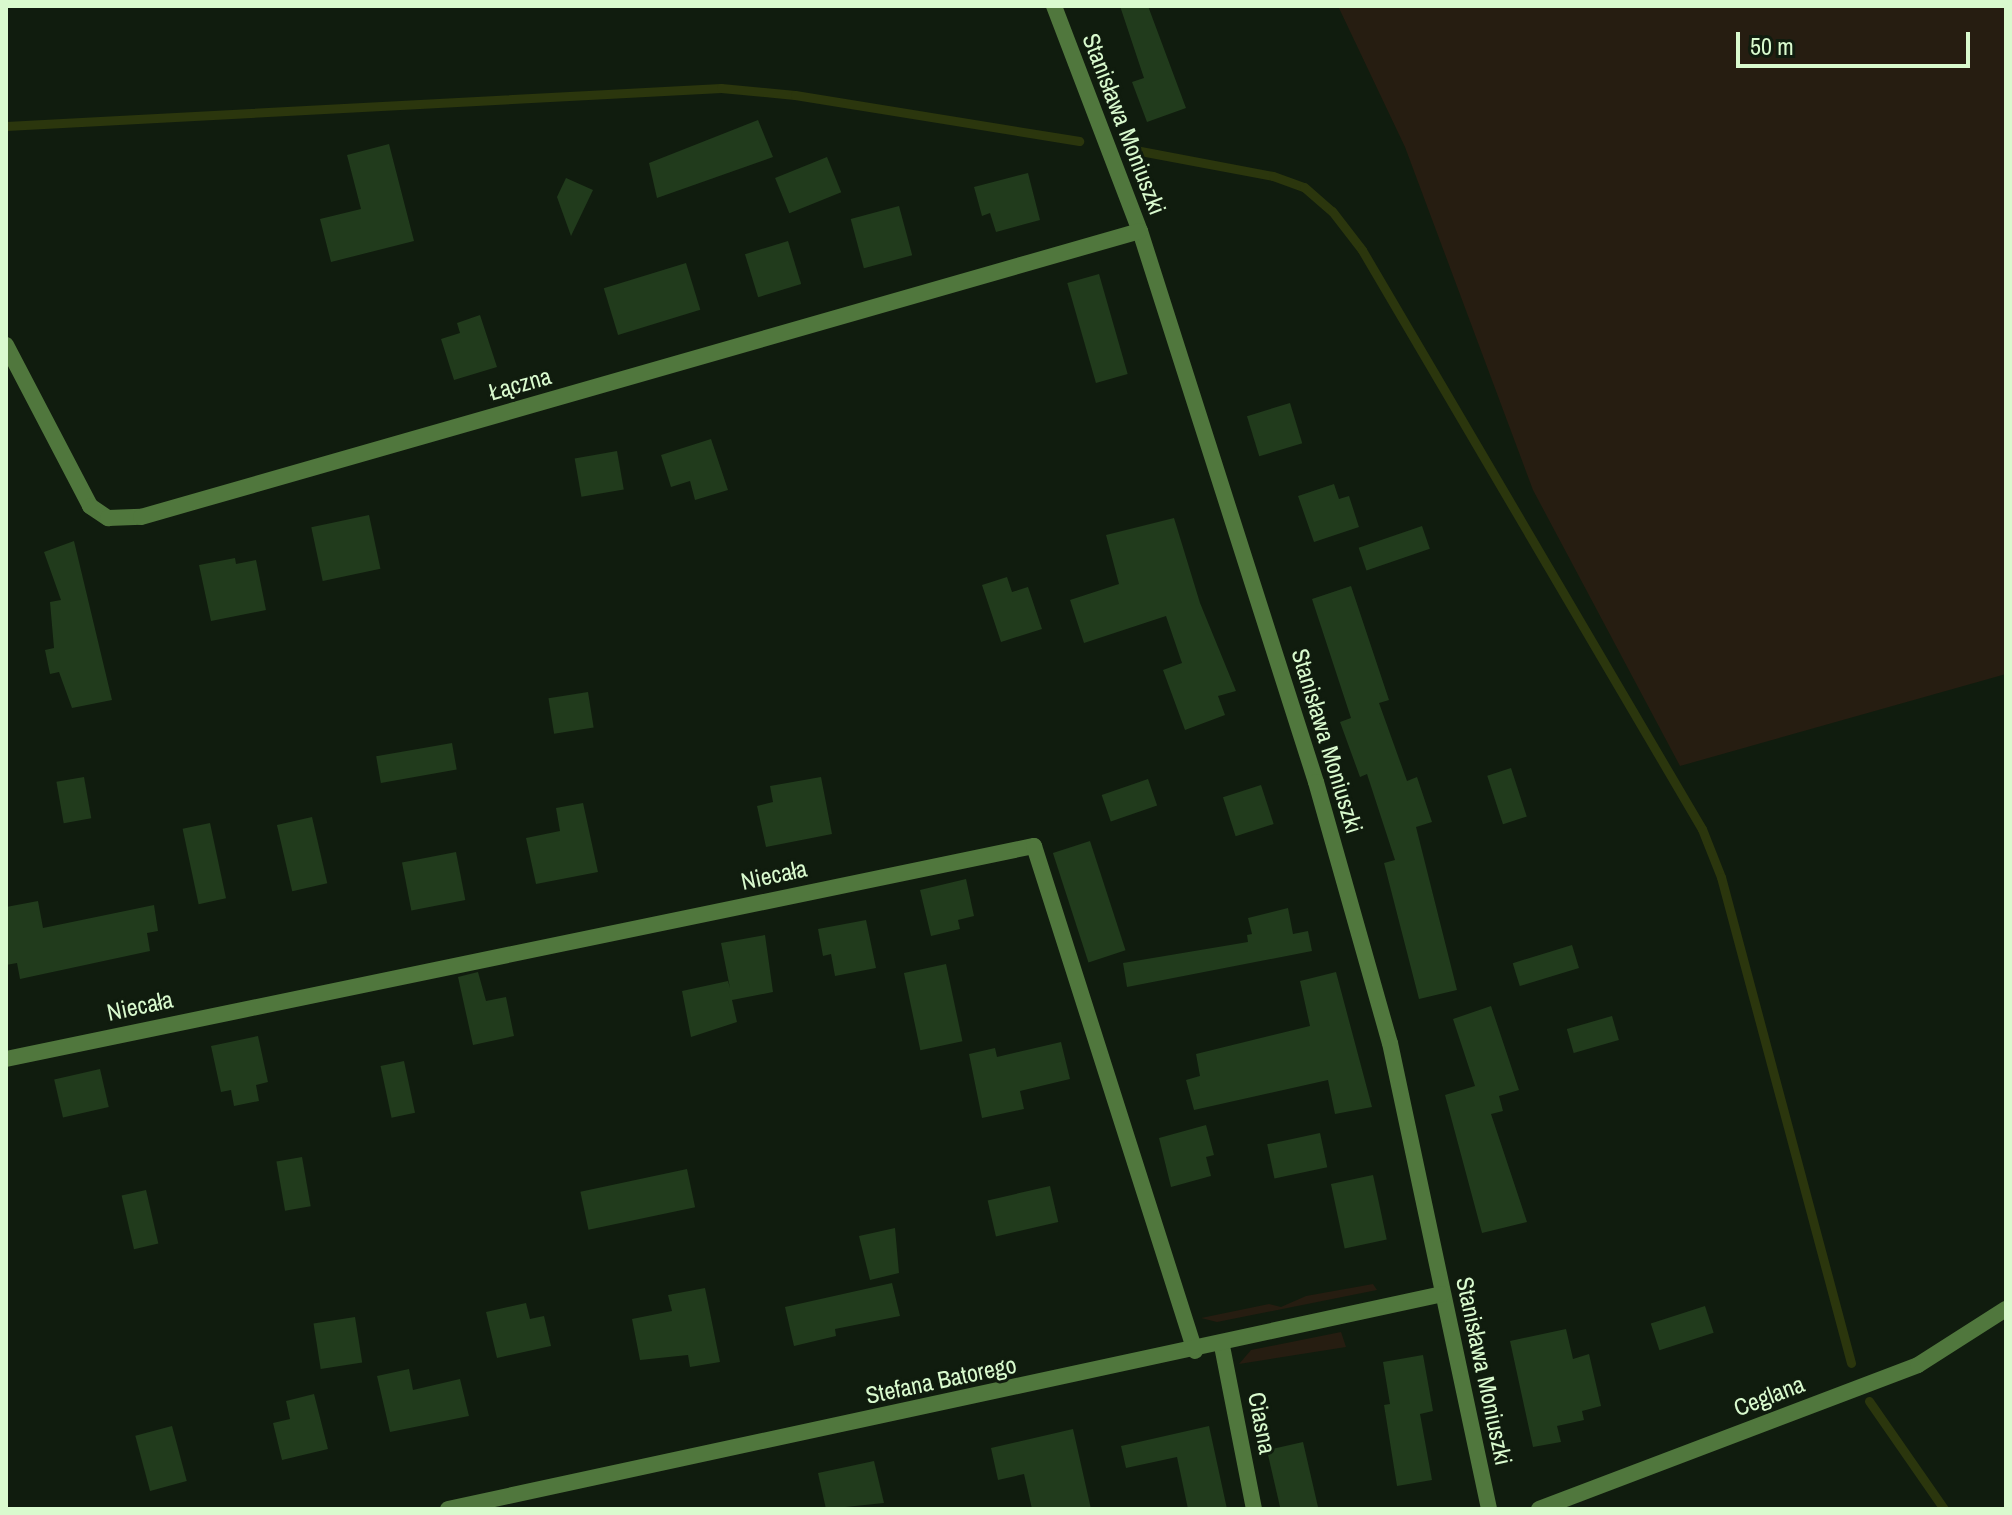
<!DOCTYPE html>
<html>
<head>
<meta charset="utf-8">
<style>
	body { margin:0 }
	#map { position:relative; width:2012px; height:1515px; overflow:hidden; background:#101c0e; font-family:"Archivo Narrow",sans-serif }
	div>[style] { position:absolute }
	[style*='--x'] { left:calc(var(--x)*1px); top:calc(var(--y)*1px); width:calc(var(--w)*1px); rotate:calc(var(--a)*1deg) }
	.green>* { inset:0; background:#261d11 }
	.stream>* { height:9px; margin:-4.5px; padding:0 4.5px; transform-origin:4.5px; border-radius:4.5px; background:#2b360d }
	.building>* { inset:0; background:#213b1c; transform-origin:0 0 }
	.minor>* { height:16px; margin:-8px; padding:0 8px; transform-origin:8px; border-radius:8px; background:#50773d }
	span { translate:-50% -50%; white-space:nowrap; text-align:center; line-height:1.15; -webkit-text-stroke:6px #101c0e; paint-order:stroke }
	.street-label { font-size:24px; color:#d9face }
	.frame { position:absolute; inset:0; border:8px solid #d9face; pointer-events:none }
	.scale { position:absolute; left:1736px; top:32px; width:234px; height:36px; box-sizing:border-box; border:4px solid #d9face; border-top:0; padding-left:10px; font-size:24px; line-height:28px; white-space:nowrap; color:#d9face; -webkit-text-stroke:6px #101c0e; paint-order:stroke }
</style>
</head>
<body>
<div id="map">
	<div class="green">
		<i style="clip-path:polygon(1338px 6px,2006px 6px,2006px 674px,1680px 766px,1533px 490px,1405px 147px)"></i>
		<i style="clip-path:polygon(1373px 1284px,1377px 1290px,1217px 1322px,1201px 1318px,1269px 1304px,1281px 1307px,1306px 1296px)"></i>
		<i style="clip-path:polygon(1341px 1332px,1346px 1347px,1239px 1364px,1251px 1350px)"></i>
	</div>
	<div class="stream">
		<i style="--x:6;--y:126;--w:716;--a:-3.04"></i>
		<i style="--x:721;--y:88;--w:74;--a:5.4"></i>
		<i style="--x:795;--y:95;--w:288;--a:9.2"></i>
		<i style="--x:1135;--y:150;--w:140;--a:10.7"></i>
		<i style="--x:1273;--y:176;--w:33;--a:20"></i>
		<i style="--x:1304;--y:187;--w:37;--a:41"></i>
		<i style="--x:1332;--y:211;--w:49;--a:52.4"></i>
		<i style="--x:1362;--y:250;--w:671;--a:59.58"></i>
		<i style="--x:1702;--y:829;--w:52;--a:68.4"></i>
		<i style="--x:1721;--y:877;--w:503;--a:75.02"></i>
		<i style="--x:1869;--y:1401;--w:131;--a:55.2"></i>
	</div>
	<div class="building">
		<i style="clip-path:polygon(1120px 6px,1148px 6px,1186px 108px,1147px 122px,1132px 82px,1144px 78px)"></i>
		<i style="clip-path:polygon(758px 120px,773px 157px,657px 198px,649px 163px)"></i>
		<i style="clip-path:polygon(389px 144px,414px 241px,331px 262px,320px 219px,361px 209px,347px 155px)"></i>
		<i style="left:827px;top:157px;width:38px;height:56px;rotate:68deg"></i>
		<i style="clip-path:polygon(1028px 173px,1040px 220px,996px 232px,990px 213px,982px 216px,974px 187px)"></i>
		<i style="clip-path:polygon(566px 178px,593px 190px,571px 236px,557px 197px)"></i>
		<i style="left:899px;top:206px;width:51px;height:50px;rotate:75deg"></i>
		<i style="left:788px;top:241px;width:45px;height:45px;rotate:73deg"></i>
		<i style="left:686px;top:263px;width:49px;height:86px;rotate:73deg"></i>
		<i style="left:1099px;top:274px;width:104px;height:33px;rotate:74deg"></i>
		<i style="clip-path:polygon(480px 315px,497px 367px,454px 380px,441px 339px,460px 333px,457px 323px)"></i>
		<i style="left:1290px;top:403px;width:42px;height:45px;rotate:73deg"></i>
		<i style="clip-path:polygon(711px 439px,728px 490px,695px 500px,690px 481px,671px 487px,661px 455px)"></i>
		<i style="left:617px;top:451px;width:39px;height:43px;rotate:80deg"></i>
		<i style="clip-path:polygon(1334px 484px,1339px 499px,1349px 496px,1359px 527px,1314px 542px,1298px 496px)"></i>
		<i style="left:369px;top:515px;width:55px;height:59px;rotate:78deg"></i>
		<i style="clip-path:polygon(1174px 518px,1200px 603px,1236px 691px,1218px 696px,1225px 715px,1185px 730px,1163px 670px,1182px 663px,1166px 616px,1084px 643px,1070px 600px,1119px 584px,1106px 535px)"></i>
		<i style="left:1422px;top:526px;width:24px;height:67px;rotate:71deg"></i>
		<i style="clip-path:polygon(74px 541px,112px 700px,72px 708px,59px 672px,50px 674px,45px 650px,54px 648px,50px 602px,61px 600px,44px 552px)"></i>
		<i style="clip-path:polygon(235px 558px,236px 564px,256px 560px,266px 610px,211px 621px,199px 565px)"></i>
		<i style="clip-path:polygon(1007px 577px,1012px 592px,1028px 587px,1042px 629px,1001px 642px,982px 585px)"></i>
		<i style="clip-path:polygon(1351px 586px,1389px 700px,1379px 703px,1407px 781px,1417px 777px,1432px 822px,1416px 827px,1457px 990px,1419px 999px,1384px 863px,1395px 860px,1367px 774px,1360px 777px,1340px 722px,1351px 718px,1312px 599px)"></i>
		<i style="left:588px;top:692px;width:36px;height:40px;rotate:81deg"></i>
		<i style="left:452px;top:743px;width:27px;height:77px;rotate:80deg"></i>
		<i style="left:1511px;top:768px;width:51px;height:25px;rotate:72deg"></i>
		<i style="left:84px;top:777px;width:42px;height:28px;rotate:80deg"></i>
		<i style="clip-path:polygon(821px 777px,832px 834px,766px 847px,757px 806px,773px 802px,770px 786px)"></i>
		<i style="left:1148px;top:779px;width:28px;height:49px;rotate:71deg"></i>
		<i style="left:1261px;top:785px;width:41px;height:40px;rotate:72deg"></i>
		<i style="clip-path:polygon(583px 803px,598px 872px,536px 884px,526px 838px,560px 831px,556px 808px)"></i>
		<i style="left:312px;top:817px;width:68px;height:36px;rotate:77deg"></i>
		<i style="left:210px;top:823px;width:77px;height:28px;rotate:78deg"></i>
		<i style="left:1090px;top:841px;width:115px;height:39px;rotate:72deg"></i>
		<i style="left:456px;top:852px;width:49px;height:55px;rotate:79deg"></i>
		<i style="clip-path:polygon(966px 879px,974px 916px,958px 920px,960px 929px,931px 936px,920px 890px)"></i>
		<i style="clip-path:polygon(38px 901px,43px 928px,154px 905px,158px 931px,147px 933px,150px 951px,20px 979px,17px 963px,6px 965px,6px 907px)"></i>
		<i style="clip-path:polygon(1288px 908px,1293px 934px,1308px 931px,1312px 951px,1127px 987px,1123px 963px,1248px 942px,1247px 935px,1252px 934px,1248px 918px)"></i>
		<i style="clip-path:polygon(866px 920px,876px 968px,835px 976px,831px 954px,823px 956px,818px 929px)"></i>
		<i style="clip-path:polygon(765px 935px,773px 992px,732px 1000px,737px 1022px,691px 1037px,682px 991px,728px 981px,730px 988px,721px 943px)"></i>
		<i style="left:1572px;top:945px;width:24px;height:62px;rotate:73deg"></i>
		<i style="left:946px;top:964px;width:79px;height:43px;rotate:78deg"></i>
		<i style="clip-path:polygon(478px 972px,486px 1001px,506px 997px,514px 1036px,473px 1045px,458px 977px)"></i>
		<i style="clip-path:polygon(1336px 972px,1372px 1107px,1335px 1114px,1328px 1080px,1194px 1110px,1186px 1080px,1200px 1076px,1196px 1054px,1310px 1026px,1300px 981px)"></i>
		<i style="clip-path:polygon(1491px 1006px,1519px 1090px,1499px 1096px,1503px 1111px,1491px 1114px,1527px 1222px,1482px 1233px,1445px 1095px,1475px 1086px,1453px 1019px)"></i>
		<i style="left:1612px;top:1016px;width:25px;height:47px;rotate:74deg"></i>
		<i style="clip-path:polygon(258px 1036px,268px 1082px,256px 1085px,259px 1101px,234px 1106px,231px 1090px,221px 1092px,211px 1046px)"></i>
		<i style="clip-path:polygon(1061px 1042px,1070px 1079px,1020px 1091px,1024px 1109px,982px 1118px,969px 1054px,995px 1048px,997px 1057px)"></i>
		<i style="left:404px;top:1061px;width:53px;height:24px;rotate:78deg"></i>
		<i style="left:100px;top:1069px;width:39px;height:47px;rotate:77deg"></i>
		<i style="clip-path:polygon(1206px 1125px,1214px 1155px,1206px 1157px,1211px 1176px,1171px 1187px,1159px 1138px)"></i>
		<i style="left:1320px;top:1133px;width:35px;height:54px;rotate:78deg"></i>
		<i style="left:302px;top:1157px;width:50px;height:26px;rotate:80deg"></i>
		<i style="left:687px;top:1169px;width:39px;height:109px;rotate:78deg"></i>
		<i style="left:1373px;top:1175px;width:66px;height:43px;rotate:78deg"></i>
		<i style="left:1050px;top:1186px;width:37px;height:64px;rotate:77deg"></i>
		<i style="left:146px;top:1190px;width:55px;height:25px;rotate:77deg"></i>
		<i style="clip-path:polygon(895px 1228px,899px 1273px,870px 1280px,859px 1236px)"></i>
		<i style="clip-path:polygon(892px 1283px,900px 1316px,835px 1329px,836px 1336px,794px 1346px,785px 1307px)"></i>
		<i style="clip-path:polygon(705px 1288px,720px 1362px,690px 1367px,688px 1355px,640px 1360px,632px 1319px,672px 1311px,668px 1295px)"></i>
		<i style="clip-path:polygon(526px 1303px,530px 1319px,544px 1316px,551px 1346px,497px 1358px,486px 1312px)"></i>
		<i style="left:1705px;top:1306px;width:28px;height:57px;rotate:72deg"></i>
		<i style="left:355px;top:1317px;width:46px;height:42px;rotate:81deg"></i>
		<i style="clip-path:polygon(1566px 1329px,1573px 1359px,1589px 1354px,1601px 1406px,1582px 1411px,1584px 1420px,1557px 1426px,1561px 1442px,1533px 1447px,1510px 1341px)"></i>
		<i style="clip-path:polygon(1423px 1355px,1433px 1411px,1420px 1414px,1432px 1480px,1397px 1486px,1384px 1405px,1390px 1404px,1383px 1362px)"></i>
		<i style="clip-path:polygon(409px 1369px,413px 1390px,460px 1379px,469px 1416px,390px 1432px,377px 1376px)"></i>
		<i style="clip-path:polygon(314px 1394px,328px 1449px,282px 1460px,273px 1423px,290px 1419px,286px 1401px)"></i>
		<i style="left:172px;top:1426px;width:57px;height:38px;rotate:75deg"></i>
		<i style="clip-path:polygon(1209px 1426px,1227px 1509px,1188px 1509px,1177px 1457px,1126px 1468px,1121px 1446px)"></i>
		<i style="clip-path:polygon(1073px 1429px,1091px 1509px,1032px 1509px,1024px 1474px,998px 1480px,991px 1448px)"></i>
		<i style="left:1303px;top:1442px;width:69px;height:37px;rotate:77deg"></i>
		<i style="clip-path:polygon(874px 1461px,884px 1503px,826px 1509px,818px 1473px)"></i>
	</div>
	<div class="minor">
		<i style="--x:1054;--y:6;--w:241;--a:69.1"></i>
		<i style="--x:1140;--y:231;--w:578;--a:72.29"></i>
		<i style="--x:1316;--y:782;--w:271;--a:74.2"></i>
		<i style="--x:1390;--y:1043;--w:476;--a:78"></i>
		<i style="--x:6;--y:345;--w:182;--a:62.4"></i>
		<i style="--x:90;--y:506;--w:22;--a:34"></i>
		<i style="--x:108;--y:518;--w:33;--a:-2"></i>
		<i style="--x:141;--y:517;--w:1039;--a:-15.98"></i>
		<i style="--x:6;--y:1059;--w:1050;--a:-11.71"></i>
		<i style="--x:1034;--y:846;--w:530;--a:72.32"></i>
		<i style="--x:1222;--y:1346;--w:166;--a:78.9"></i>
		<i style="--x:448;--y:1509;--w:1017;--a:-12.2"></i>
		<i style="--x:1539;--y:1509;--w:405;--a:-20.8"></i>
		<i style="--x:1918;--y:1365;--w:104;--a:-32.5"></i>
	</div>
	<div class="street-label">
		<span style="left:1124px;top:124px;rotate:69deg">Stanisława Moniuszki</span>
		<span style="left:520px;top:384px;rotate:-16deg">Łączna</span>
		<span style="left:1327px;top:741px;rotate:73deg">Stanisława Moniuszki</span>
		<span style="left:774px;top:875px;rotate:-12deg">Niecała</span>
		<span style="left:140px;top:1006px;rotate:-12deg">Niecała</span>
		<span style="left:1484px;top:1371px;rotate:78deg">Stanisława Moniuszki</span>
		<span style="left:941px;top:1380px;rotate:-12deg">Stefana Batorego</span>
		<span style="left:1769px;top:1396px;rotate:-21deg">Ceglana</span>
		<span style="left:1262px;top:1423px;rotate:79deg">Ciasna</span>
	</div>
	<div class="frame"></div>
	<div class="scale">50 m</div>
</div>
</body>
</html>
